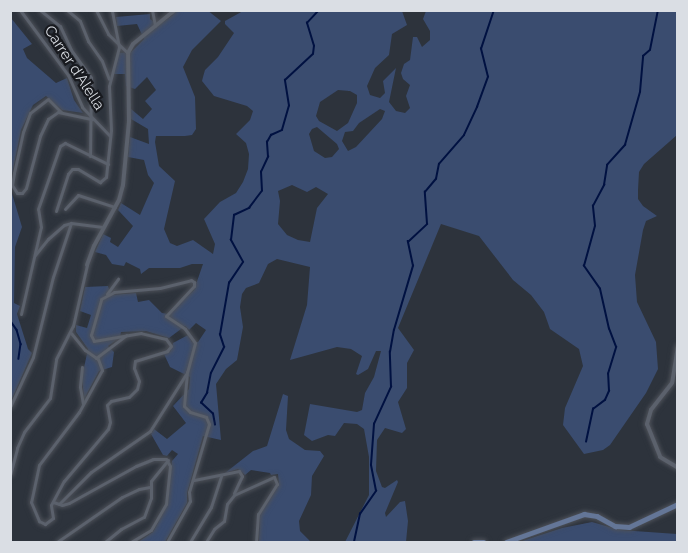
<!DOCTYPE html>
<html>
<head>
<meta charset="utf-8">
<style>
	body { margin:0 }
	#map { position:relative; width:688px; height:553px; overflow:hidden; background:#2d333c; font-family:Raleway,sans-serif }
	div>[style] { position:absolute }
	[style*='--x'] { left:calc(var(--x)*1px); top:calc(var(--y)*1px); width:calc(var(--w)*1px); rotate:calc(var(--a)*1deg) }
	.green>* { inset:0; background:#3a4c6f }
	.stream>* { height:1.5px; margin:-0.75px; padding:0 0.75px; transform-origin:0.75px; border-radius:0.75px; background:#001141 }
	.roads { filter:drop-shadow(0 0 2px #4d5159) drop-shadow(0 0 2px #4d5159) }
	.minor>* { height:3px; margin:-1.5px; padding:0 1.5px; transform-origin:1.5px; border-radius:1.5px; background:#5b616c }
	.tertiary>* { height:4px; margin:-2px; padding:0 2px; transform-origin:2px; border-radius:2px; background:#5b616c }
	.secondary>* { height:4.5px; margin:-2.25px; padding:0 2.25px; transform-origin:2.25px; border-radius:2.25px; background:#647697 }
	span { translate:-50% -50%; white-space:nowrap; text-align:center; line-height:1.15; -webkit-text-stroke:4.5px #181a1f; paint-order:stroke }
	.street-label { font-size:15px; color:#dadee4 }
	.frame { position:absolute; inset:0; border:12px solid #dadee4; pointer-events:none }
</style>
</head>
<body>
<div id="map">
	<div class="green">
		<i style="clip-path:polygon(evenodd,207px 10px,221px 21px,192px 50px,183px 67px,195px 97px,196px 129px,192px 135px,185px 136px,156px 136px,155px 142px,159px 166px,175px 181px,164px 229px,170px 243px,177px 246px,193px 240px,213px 254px,215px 244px,204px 219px,220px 202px,236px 193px,243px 182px,248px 169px,249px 154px,246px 143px,236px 134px,250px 120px,253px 111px,247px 106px,214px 96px,202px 81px,203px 77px,205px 70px,218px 57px,234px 33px,225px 24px,225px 21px,243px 11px,402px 11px,407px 25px,392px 34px,389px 55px,375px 68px,367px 86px,370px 95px,380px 98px,385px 93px,383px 81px,396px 68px,389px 102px,396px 111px,405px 113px,410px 108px,406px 96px,410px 85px,403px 79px,401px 73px,404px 64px,410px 60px,413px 37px,417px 37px,422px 47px,430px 40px,430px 31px,423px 19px,426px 11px,677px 11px,677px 135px,644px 164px,639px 172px,638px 190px,638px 199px,643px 206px,657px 216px,646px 221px,643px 230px,635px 275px,637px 302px,656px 342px,658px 369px,646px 393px,610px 445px,603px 450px,584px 454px,563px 425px,565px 408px,583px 366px,579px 349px,550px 329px,544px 312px,531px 295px,513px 280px,479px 236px,441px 224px,398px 328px,414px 350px,407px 363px,407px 388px,398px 402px,406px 429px,402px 433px,385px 428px,377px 440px,376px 471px,382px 487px,385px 488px,397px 480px,398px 482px,385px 513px,386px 517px,400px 502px,405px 501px,408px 521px,406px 542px,345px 542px,369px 495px,369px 457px,364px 429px,357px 424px,344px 423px,335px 436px,328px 435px,312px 441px,304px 435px,310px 404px,357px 412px,362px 410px,365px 393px,374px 377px,381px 351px,376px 351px,368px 369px,358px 375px,356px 374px,362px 356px,351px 349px,337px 347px,290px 360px,307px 305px,310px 267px,277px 259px,268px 264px,259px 283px,246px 288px,242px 294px,240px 307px,243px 327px,237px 360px,226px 369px,216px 384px,221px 440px,203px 436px,187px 493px,187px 503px,165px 542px,138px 542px,153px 532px,168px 504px,172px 461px,178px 454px,172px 450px,167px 456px,163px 455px,151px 434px,154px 429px,167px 439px,186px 423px,173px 406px,189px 389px,190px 377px,170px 367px,164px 354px,170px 352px,173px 343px,188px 335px,192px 342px,198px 342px,206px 330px,196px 323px,189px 330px,185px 326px,169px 338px,146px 331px,121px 332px,120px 337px,108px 346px,114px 352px,112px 367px,99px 371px,84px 399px,82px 377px,88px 349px,76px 332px,76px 325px,87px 328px,91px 315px,80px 311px,85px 287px,108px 286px,111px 295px,136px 293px,138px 302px,149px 300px,162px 313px,168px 314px,194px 290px,203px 264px,192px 264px,180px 268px,149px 268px,141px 274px,140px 269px,126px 262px,124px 266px,112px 264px,106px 255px,95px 252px,103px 234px,111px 238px,110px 242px,118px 247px,133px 226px,118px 210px,121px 203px,140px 215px,154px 183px,148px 175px,144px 160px,128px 157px,130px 137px,149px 144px,148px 129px,131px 119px,131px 109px,143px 119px,152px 109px,145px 101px,156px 90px,147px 77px,135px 89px,126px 86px,125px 74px,113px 74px,119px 53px,131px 52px,144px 39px,137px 24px,117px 26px,116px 17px,150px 14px,150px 19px,159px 25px,173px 15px,169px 11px,207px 10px,338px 90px,350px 91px,357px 95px,357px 103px,348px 123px,337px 131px,319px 121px,316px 116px,320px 102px,338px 90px,207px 10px,380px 109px,385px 111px,382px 119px,356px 147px,348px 151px,342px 141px,345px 132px,353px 131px,359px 123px,380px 109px,207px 10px,317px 127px,337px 144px,339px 149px,332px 157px,325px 158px,314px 151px,309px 134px,312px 129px,317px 127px,207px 10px,292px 185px,307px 192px,316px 187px,328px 194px,317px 208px,310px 242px,298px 240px,287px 235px,278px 224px,280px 201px,278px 191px,292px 185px)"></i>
		<i style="clip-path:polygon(11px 18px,32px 44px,23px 49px,27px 58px,56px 83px,67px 78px,74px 100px,83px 113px,62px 110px,46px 96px,33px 105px,21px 130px,11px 179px)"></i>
		<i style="clip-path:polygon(10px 187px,22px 227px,15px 247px,14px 303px,20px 306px,17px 314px,28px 349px,32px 353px,11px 401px)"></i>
		<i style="clip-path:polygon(283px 394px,288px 396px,286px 430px,289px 439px,305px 450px,320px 451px,324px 456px,312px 476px,311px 495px,299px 521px,300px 531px,311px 542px,259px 542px,260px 515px,279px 485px,278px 474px,271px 475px,270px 473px,251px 470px,245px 475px,238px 469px,225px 473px,253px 451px,267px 446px)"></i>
		<i style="clip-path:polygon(592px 522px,620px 530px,677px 534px,677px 542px,519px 542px,562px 528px)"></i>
	</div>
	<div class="stream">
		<i style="--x:10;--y:320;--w:12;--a:55"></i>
		<i style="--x:17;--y:330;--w:15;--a:74"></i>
		<i style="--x:21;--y:344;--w:15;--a:98"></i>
		<i style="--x:215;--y:425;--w:11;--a:-100"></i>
		<i style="--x:213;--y:414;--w:16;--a:-137"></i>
		<i style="--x:201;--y:403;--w:12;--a:-59"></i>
		<i style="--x:207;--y:393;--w:20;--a:-79"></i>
		<i style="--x:211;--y:373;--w:29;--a:-63"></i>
		<i style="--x:224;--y:347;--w:13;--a:-108"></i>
		<i style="--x:220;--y:335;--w:53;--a:-80.2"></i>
		<i style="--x:229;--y:283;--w:25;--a:-56"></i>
		<i style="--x:243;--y:262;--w:25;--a:-119"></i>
		<i style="--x:231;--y:240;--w:25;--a:-83"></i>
		<i style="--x:234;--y:215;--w:17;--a:-25"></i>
		<i style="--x:249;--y:208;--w:21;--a:-53"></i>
		<i style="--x:262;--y:191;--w:19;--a:-93"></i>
		<i style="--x:261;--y:172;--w:17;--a:-65"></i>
		<i style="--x:268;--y:157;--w:15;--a:-94"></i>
		<i style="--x:267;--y:142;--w:8;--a:-60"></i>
		<i style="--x:271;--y:135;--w:12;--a:-24"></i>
		<i style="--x:282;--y:130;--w:25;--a:-74"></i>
		<i style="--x:289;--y:106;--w:26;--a:-99"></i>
		<i style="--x:285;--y:80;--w:38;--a:-43"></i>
		<i style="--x:313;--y:54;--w:8;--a:-83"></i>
		<i style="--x:314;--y:46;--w:24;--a:-107"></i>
		<i style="--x:307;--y:23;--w:18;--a:-47"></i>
		<i style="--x:586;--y:442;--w:34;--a:-78"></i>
		<i style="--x:593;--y:409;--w:15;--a:-37"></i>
		<i style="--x:605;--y:400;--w:10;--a:-66"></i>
		<i style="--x:609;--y:391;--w:17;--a:-93"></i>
		<i style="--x:608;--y:374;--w:28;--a:-73"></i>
		<i style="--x:616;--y:347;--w:19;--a:-111"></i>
		<i style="--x:609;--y:329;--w:41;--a:-102.7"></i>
		<i style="--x:600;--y:289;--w:28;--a:-125"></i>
		<i style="--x:584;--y:266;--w:41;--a:-74.6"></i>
		<i style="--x:595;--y:226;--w:20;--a:-96"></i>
		<i style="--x:593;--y:206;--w:24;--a:-62"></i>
		<i style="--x:604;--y:185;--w:20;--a:-81"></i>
		<i style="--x:607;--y:165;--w:27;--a:-48"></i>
		<i style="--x:625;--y:145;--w:55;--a:-74.2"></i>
		<i style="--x:640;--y:92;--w:36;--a:-85"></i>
		<i style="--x:643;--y:56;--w:9;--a:-41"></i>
		<i style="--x:650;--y:50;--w:41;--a:-78.7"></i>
		<i style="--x:354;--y:542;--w:29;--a:-78"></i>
		<i style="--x:360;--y:514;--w:28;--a:-55"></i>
		<i style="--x:376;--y:491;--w:26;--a:-101"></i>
		<i style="--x:371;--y:465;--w:41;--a:-85.8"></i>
		<i style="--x:374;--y:424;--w:41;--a:-65.3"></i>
		<i style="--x:391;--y:387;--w:35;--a:-92"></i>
		<i style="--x:390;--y:352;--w:22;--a:-80"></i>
		<i style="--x:394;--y:330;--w:67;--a:-73.5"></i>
		<i style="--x:413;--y:266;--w:25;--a:-102"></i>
		<i style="--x:408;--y:242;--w:26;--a:-43"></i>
		<i style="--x:427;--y:224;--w:32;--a:-94"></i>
		<i style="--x:425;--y:192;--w:17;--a:-50"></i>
		<i style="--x:436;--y:179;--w:15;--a:-79"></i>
		<i style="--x:439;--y:164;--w:38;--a:-49"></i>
		<i style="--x:464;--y:135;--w:31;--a:-65"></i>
		<i style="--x:477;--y:107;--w:32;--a:-70"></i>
		<i style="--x:488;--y:77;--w:29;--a:-104"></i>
		<i style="--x:481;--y:49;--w:41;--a:-71.6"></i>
	</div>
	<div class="roads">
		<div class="minor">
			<i style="--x:20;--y:10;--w:81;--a:53.6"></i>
			<i style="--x:68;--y:75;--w:35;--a:66"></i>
			<i style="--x:82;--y:107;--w:40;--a:46"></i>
			<i style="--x:40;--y:10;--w:26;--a:39"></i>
			<i style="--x:60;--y:26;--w:26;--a:65"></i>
			<i style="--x:71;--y:50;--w:34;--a:54"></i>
			<i style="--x:91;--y:78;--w:78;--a:90.7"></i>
			<i style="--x:67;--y:10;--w:17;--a:40"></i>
			<i style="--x:80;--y:21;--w:22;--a:68"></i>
			<i style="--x:88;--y:41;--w:24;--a:55"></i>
			<i style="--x:102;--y:61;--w:19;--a:69"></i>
			<i style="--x:96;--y:10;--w:27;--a:63"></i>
			<i style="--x:108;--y:34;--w:28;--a:44"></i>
			<i style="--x:152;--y:10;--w:16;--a:79"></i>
			<i style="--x:61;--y:112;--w:18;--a:-135"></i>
			<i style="--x:48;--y:99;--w:23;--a:142"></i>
			<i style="--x:30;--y:113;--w:20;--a:110"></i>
			<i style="--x:23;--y:132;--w:42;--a:102.4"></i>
			<i style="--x:14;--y:173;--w:12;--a:99"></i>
			<i style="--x:12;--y:185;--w:9;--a:58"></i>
			<i style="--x:17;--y:193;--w:5;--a:0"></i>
			<i style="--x:22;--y:193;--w:6;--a:-51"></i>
			<i style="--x:26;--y:188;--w:54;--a:-74.9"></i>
			<i style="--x:40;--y:136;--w:19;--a:-65"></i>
			<i style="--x:48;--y:119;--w:12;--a:-35"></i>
			<i style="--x:58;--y:112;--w:35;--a:12"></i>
			<i style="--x:65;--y:209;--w:19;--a:-47"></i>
			<i style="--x:78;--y:195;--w:39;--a:18"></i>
			<i style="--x:56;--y:211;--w:39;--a:-72"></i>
			<i style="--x:68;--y:174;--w:6;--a:-51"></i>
			<i style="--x:72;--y:169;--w:6;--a:0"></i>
			<i style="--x:78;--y:169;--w:26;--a:31"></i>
			<i style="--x:100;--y:182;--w:8;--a:-40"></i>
			<i style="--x:106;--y:177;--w:47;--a:-83.9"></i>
			<i style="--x:111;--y:130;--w:44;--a:-92.6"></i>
			<i style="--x:109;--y:86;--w:40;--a:-75.6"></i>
			<i style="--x:119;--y:47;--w:38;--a:-101"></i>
			<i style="--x:35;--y:255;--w:21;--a:-51"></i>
			<i style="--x:48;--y:239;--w:21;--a:-41"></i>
			<i style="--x:64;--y:225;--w:7;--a:-16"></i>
			<i style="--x:107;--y:294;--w:19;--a:-54"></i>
			<i style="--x:21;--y:314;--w:89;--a:-77.1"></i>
			<i style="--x:41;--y:227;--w:18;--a:-99"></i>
			<i style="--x:38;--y:209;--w:67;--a:-70.8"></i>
			<i style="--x:60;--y:146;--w:6;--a:-31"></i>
			<i style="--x:65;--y:143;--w:48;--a:26"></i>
			<i style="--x:71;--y:333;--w:22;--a:51"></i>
			<i style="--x:85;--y:350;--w:16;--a:35"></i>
			<i style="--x:98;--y:359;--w:12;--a:70"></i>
			<i style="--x:102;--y:370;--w:48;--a:118.7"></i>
			<i style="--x:79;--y:412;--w:66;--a:127"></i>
			<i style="--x:39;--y:465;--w:38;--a:102"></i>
			<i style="--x:31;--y:502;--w:21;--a:67"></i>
			<i style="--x:39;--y:521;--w:7;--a:27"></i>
			<i style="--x:45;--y:524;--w:10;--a:-37"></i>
			<i style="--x:53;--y:518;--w:13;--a:-99"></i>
			<i style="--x:51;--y:505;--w:27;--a:-62"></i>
			<i style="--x:64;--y:481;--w:68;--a:-49.8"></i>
			<i style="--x:108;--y:429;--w:7;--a:-74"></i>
			<i style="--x:110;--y:422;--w:17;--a:-100"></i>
			<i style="--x:107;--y:405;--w:6;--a:-45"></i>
			<i style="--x:111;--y:401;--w:18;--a:-13"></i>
			<i style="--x:129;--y:397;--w:11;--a:-45"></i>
			<i style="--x:137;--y:389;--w:8;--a:-76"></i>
			<i style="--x:139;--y:381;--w:14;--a:-111"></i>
			<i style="--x:134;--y:368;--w:7;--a:-82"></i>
			<i style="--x:135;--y:361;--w:34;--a:-17"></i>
			<i style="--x:167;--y:351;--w:6;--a:-51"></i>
			<i style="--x:171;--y:346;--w:9;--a:-126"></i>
			<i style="--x:166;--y:339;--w:26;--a:-167"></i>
			<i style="--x:141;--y:333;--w:48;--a:170.3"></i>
			<i style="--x:94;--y:341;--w:7;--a:-117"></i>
			<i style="--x:91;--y:335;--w:37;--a:-74"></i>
			<i style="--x:101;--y:299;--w:15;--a:-28"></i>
			<i style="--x:114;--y:292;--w:46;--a:-5"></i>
			<i style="--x:160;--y:288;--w:32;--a:-14"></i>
			<i style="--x:191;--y:280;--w:4;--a:34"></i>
			<i style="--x:194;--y:282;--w:4;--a:90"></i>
			<i style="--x:194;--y:286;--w:41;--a:133"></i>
			<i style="--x:166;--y:316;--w:23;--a:34"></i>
			<i style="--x:185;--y:329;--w:17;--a:54"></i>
			<i style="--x:195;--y:343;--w:30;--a:105"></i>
			<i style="--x:187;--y:372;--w:34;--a:95"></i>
			<i style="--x:184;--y:406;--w:8;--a:45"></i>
			<i style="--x:190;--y:412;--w:17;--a:17"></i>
			<i style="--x:206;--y:417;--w:8;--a:67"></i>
			<i style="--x:209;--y:424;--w:71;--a:106.4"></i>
			<i style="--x:189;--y:492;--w:9;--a:84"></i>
			<i style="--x:190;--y:501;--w:47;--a:119.3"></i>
			<i style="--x:96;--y:358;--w:38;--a:-37"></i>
			<i style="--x:82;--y:367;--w:20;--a:96"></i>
			<i style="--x:80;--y:387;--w:17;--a:80"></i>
			<i style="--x:10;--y:407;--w:55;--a:-65.3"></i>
			<i style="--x:33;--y:357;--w:82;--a:-76"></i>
			<i style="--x:53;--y:277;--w:57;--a:-71.6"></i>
			<i style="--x:71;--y:223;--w:32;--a:7"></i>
			<i style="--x:10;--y:475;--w:28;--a:-75"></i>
			<i style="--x:17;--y:448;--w:17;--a:-66"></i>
			<i style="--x:24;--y:432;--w:43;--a:-52.6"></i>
			<i style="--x:50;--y:398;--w:39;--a:-81"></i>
			<i style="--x:56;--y:359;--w:37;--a:-63"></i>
			<i style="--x:73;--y:326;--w:63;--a:-77.1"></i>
			<i style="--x:194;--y:480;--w:46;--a:-11.3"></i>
			<i style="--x:239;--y:471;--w:6;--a:59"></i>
			<i style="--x:242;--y:476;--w:19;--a:115"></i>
			<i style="--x:53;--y:502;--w:9;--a:18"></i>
			<i style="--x:62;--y:505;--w:7;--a:-16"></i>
			<i style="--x:69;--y:503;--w:77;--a:-28.9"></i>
			<i style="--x:136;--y:466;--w:18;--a:-22"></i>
			<i style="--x:153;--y:459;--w:13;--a:0"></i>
			<i style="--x:166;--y:459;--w:8;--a:60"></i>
			<i style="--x:170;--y:466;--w:38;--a:96"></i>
			<i style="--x:166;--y:504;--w:30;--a:120"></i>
			<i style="--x:151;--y:530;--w:23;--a:149"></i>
			<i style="--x:59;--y:504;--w:45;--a:-45"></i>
			<i style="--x:91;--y:472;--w:72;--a:-34.8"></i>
			<i style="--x:150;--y:431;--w:67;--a:-57.7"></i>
			<i style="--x:57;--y:542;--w:79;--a:-34.7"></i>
			<i style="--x:122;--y:497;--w:19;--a:-25"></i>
			<i style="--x:139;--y:489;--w:11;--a:-10"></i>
			<i style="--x:105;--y:542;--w:21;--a:-39"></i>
			<i style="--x:121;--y:529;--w:26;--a:-28"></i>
			<i style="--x:144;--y:517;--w:20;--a:-70"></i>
			<i style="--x:151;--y:498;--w:17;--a:-90"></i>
			<i style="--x:151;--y:481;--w:27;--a:-51"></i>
			<i style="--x:190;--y:542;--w:41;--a:-59"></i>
			<i style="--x:211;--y:507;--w:33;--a:-72"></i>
			<i style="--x:206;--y:542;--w:15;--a:-58"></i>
			<i style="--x:214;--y:529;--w:13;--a:-39"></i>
			<i style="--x:224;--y:521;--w:17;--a:-80"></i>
			<i style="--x:227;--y:504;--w:11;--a:-52"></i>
			<i style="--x:234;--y:495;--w:44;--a:-24.2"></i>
			<i style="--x:274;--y:477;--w:8;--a:67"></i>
			<i style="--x:277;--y:484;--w:36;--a:122"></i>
			<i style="--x:258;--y:514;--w:28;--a:94"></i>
		</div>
		<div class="tertiary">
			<i style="--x:87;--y:265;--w:20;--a:-70"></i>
			<i style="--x:94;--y:246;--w:52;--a:-61.5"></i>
			<i style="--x:119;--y:200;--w:16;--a:-75"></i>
			<i style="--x:123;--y:185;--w:64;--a:-84.6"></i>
			<i style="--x:129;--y:121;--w:68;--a:-90.8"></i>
			<i style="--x:128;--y:53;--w:10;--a:-61"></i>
			<i style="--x:133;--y:44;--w:54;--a:-39"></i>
			<i style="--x:678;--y:346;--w:37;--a:99"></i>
			<i style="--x:672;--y:383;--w:34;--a:128"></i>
			<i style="--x:651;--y:410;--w:15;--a:106"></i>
			<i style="--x:647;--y:424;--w:35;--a:68"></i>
			<i style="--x:660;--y:457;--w:21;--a:31"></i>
		</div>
		<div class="secondary">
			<i style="--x:474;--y:542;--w:10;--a:0"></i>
			<i style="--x:506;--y:542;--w:83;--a:-19.7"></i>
			<i style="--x:584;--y:514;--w:13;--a:9"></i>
			<i style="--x:597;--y:516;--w:21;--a:29"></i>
			<i style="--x:615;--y:526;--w:14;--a:4"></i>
			<i style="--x:629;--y:527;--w:54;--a:-25.1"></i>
		</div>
	</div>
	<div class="street-label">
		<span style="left:74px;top:68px;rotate:57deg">Carrer d'Alella</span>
	</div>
	<div class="frame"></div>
</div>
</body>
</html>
